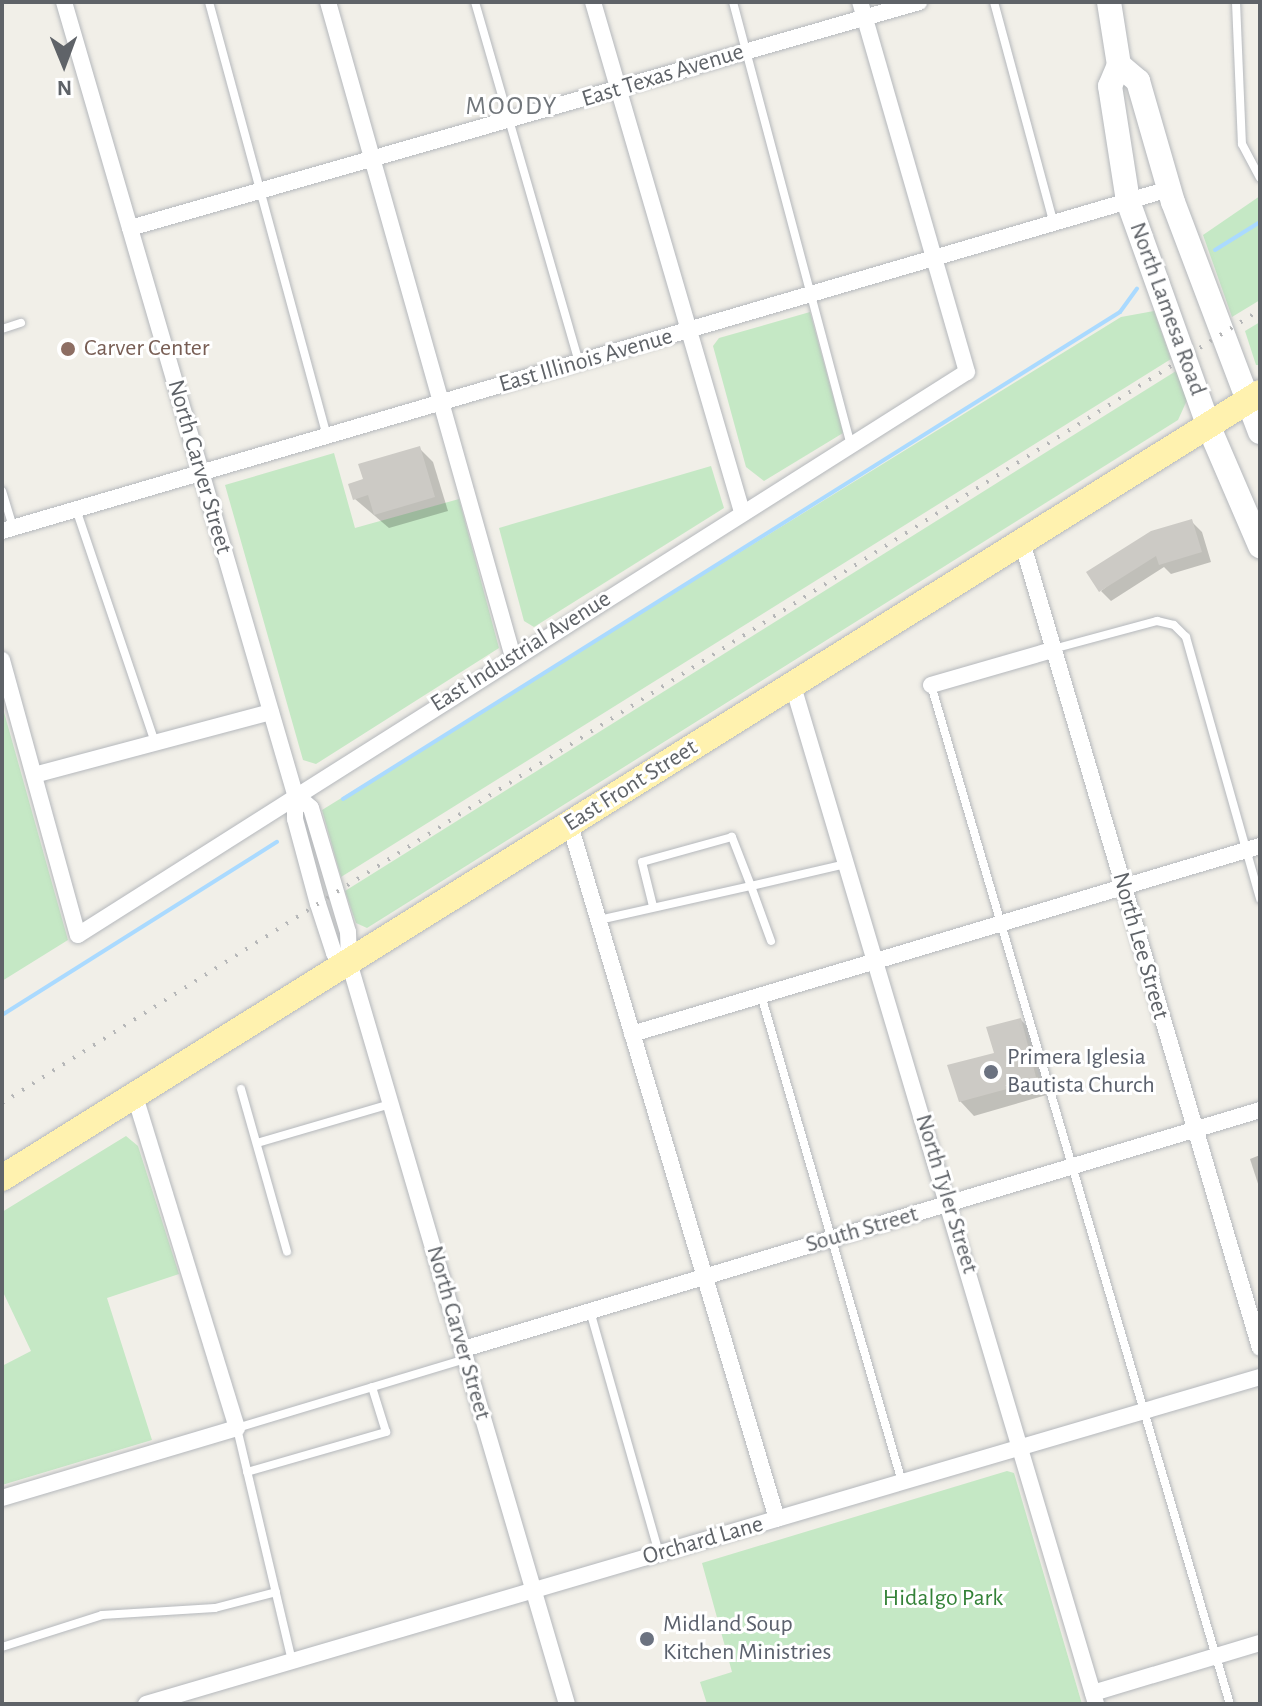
<!DOCTYPE html>
<html>
<head>
<meta charset="utf-8">
<style>
	body { margin:0 }
	#map { position:relative; width:1262px; height:1706px; overflow:hidden; background:#f1efe8; font-family:"Alegreya Sans",sans-serif }
	div>[style] { position:absolute }
	[style*='--x'] { left:calc(var(--x)*1px); top:calc(var(--y)*1px); width:calc(var(--w)*1px); rotate:calc(var(--a)*1deg) }
	.green>* { inset:0; background:#c5e8c5 }
	.shadow>* { inset:0; background:#0003 }
	.stream>* { height:4px; margin:-2px; padding:0 2px; transform-origin:2px; border-radius:2px; background:#aadaff }
	.building>* { inset:0; background:#cccac5 }
	.roads { filter:drop-shadow(0 0 2px #b5b8bc) drop-shadow(0 0 2px #b5b8bc) }
	.lane>* { height:8px; margin:-4px; padding:0 4px; transform-origin:4px; border-radius:4px; background:#fff }
	.street>* { height:16px; margin:-8px; padding:0 8px; transform-origin:8px; border-radius:8px; background:#fff }
	.secondary>* { height:24px; margin:-12px; padding:0 12px; transform-origin:12px; border-radius:12px; background:#fff }
	.primary>* { height:26px; margin:-13px; padding:0 13px; transform-origin:13px; border-radius:13px; background:#fff2af }
	.rail>* { height:4px; margin-top:-2px; transform-origin:0; background:repeating-linear-gradient(90deg,#b6b7b8 0 2px,transparent 0 12px) }
	.dots>* { width:22px; height:22px; translate:-50% -50%; box-sizing:border-box; border:4px solid #fff; border-radius:50% }
	span { translate:-50% -50%; white-space:nowrap; text-align:center; line-height:1.15; -webkit-text-stroke:6px #fff; paint-order:stroke }
	.street-label { font-size:24px; color:#5f6368 }
	.education-label { font-size:24px; color:#785e54 }
	.left { translate:0 -50%; text-align:left }
	.worship-label { font-size:24px; color:#5b616d }
	.park-label { font-size:24px; color:#348238 }
	.neighbourhood-label { font-size:26px; color:#70757a; letter-spacing:2px }
	.frame { position:absolute; inset:0; border:4px solid #5f6368; pointer-events:none }
	.north { position:absolute; left:24px; top:24px; width:80px; height:80px; -webkit-text-stroke:6px #fff; paint-order:stroke; rotate:179deg; font-size:22px; font-weight:700; line-height:32px; text-align:center; color:#5f6368 }
	.north::after { content:''; display:block; margin:auto; width:28px; height:36px; background:#5f6368; clip-path:polygon(50% 0,100% 100%,50% 72%,0 100%) }
</style>
</head>
<body>
<div id="map">
	<div class="green">
		<i style="clip-path:polygon(1260px 196px,1260px 300px,1232px 317px,1203px 235px)"></i>
		<i style="clip-path:polygon(1154px 311px,1171px 359px,341px 877px,322px 810px,1121px 317px)"></i>
		<i style="clip-path:polygon(810px 312px,843px 433px,764px 481px,746px 467px,713px 346px,719px 338px)"></i>
		<i style="clip-path:polygon(1260px 322px,1260px 365px,1256px 365px,1245px 331px)"></i>
		<i style="clip-path:polygon(1176px 371px,1188px 398px,1178px 420px,367px 928px,356px 923px,345px 891px)"></i>
		<i style="clip-path:polygon(334px 453px,355px 528px,459px 499px,499px 648px,316px 764px,303px 760px,225px 485px)"></i>
		<i style="clip-path:polygon(711px 466px,724px 508px,534px 627px,524px 621px,499px 528px)"></i>
		<i style="clip-path:polygon(2px 705px,68px 940px,2px 981px)"></i>
		<i style="clip-path:polygon(126px 1136px,138px 1146px,179px 1274px,107px 1298px,152px 1440px,2px 1485px,2px 1366px,31px 1351px,2px 1290px,2px 1212px)"></i>
		<i style="clip-path:polygon(1007px 1471px,1014px 1473px,1082px 1704px,707px 1704px,700px 1682px,732px 1672px,702px 1563px)"></i>
	</div>
	<div class="shadow">
		<i style="clip-path:polygon(419px 448px,433px 462px,448px 511px,389px 528px,355px 499px,365px 481px)"></i>
		<i style="clip-path:polygon(1191px 521px,1202px 532px,1211px 562px,1171px 574px,1164px 567px,1111px 601px,1101px 591px)"></i>
		<i style="clip-path:polygon(1021px 1020px,1035px 1034px,1050px 1094px,974px 1116px,960px 1101px)"></i>
		<i style="clip-path:polygon(1260px 1155px,1260px 1190px,1250px 1159px)"></i>
	</div>
	<div class="stream">
		<i style="--x:1215;--y:250;--w:53;--a:-31.9"></i>
		<i style="--x:343;--y:799;--w:917;--a:-32.08"></i>
		<i style="--x:1120;--y:312;--w:29;--a:-54"></i>
		<i style="--x:2;--y:1015;--w:325;--a:-32.2"></i>
	</div>
	<div class="building">
		<i style="clip-path:polygon(420px 446px,435px 497px,374px 515px,368px 495px,353px 500px,348px 484px,363px 479px,358px 464px)"></i>
		<i style="clip-path:polygon(1192px 519px,1202px 552px,1159px 565px,1156px 556px,1099px 592px,1086px 572px,1151px 531px)"></i>
		<i style="clip-path:polygon(1021px 1018px,1037px 1081px,959px 1102px,947px 1065px,994px 1053px,986px 1027px)"></i>
	</div>
	<div class="roads">
		<div class="lane">
			<i style="--x:209;--y:2;--w:451;--a:74.8"></i>
			<i style="--x:475;--y:2;--w:375;--a:73.9"></i>
			<i style="--x:733;--y:2;--w:457;--a:75.1"></i>
			<i style="--x:994;--y:2;--w:231;--a:74.9"></i>
			<i style="--x:1236;--y:2;--w:142;--a:87.6"></i>
			<i style="--x:1242;--y:144;--w:38;--a:62"></i>
			<i style="--x:2;--y:329;--w:20;--a:-18"></i>
			<i style="--x:2;--y:491;--w:38;--a:73"></i>
			<i style="--x:76;--y:509;--w:247;--a:71.3"></i>
			<i style="--x:1053;--y:649;--w:108;--a:-15.1"></i>
			<i style="--x:1157;--y:621;--w:17;--a:13"></i>
			<i style="--x:1174;--y:625;--w:17;--a:45"></i>
			<i style="--x:1186;--y:637;--w:272;--a:74.2"></i>
			<i style="--x:931;--y:685;--w:1062;--a:73.65"></i>
			<i style="--x:599;--y:920;--w:156;--a:-12.6"></i>
			<i style="--x:751;--y:886;--w:53;--a:-111.2"></i>
			<i style="--x:732;--y:837;--w:93;--a:164.5"></i>
			<i style="--x:642;--y:862;--w:45;--a:76"></i>
			<i style="--x:771;--y:941;--w:59;--a:-110"></i>
			<i style="--x:751;--y:886;--w:98;--a:-13"></i>
			<i style="--x:761;--y:995;--w:507;--a:73.85"></i>
			<i style="--x:241;--y:1089;--w:169;--a:74.2"></i>
			<i style="--x:257;--y:1143;--w:139;--a:-16.3"></i>
			<i style="--x:590;--y:1311;--w:253;--a:74.1"></i>
			<i style="--x:247;--y:1472;--w:145;--a:-16.1"></i>
			<i style="--x:386;--y:1432;--w:47;--a:-107.3"></i>
			<i style="--x:2;--y:1647;--w:105;--a:-17.7"></i>
			<i style="--x:102;--y:1615;--w:113;--a:-3.5"></i>
			<i style="--x:215;--y:1608;--w:63;--a:-14.7"></i>
			<i style="--x:292;--y:1661;--w:239;--a:-103.3"></i>
			<i style="--x:237;--y:1428;--w:239;--a:-16.8"></i>
		</div>
		<div class="street">
			<i style="--x:64;--y:2;--w:825;--a:73.74"></i>
			<i style="--x:295;--y:794;--w:25;--a:90"></i>
			<i style="--x:295;--y:819;--w:88;--a:74.9"></i>
			<i style="--x:318;--y:904;--w:52;--a:71.9"></i>
			<i style="--x:334;--y:953;--w:17;--a:31"></i>
			<i style="--x:328;--y:2;--w:681;--a:74.23"></i>
			<i style="--x:593;--y:2;--w:531;--a:73.71"></i>
			<i style="--x:130;--y:228;--w:821;--a:-15.98"></i>
			<i style="--x:2;--y:531;--w:1216;--a:-16.33"></i>
			<i style="--x:1022;--y:542;--w:840;--a:73.55"></i>
			<i style="--x:2;--y:660;--w:285;--a:74.6"></i>
			<i style="--x:78;--y:935;--w:1052;--a:-32.35"></i>
			<i style="--x:967;--y:372;--w:385;--a:-106.1"></i>
			<i style="--x:931;--y:685;--w:126;--a:-16.1"></i>
			<i style="--x:793;--y:686;--w:1062;--a:73.42"></i>
			<i style="--x:34;--y:775;--w:245;--a:-14.9"></i>
			<i style="--x:295;--y:794;--w:21;--a:41"></i>
			<i style="--x:311;--y:808;--w:129;--a:73.4"></i>
			<i style="--x:348;--y:932;--w:30;--a:88"></i>
			<i style="--x:349;--y:962;--w:773;--a:73.63"></i>
			<i style="--x:570;--y:825;--w:724;--a:73.39"></i>
			<i style="--x:632;--y:1034;--w:656;--a:-16.67"></i>
			<i style="--x:464;--y:1349;--w:831;--a:-16.71"></i>
			<i style="--x:2;--y:1498;--w:245;--a:-16.6"></i>
			<i style="--x:237;--y:1428;--w:347;--a:-107.1"></i>
			<i style="--x:1093;--y:1693;--w:174;--a:-16.7"></i>
			<i style="--x:146;--y:1704;--w:1161;--a:-16.36"></i>
		</div>
		<div class="secondary">
			<i style="--x:1109;--y:2;--w:64;--a:81"></i>
			<i style="--x:1119;--y:65;--w:23;--a:113"></i>
			<i style="--x:1110;--y:86;--w:116;--a:81.1"></i>
			<i style="--x:1128;--y:201;--w:238;--a:70.3"></i>
			<i style="--x:1208;--y:425;--w:132;--a:66.7"></i>
			<i style="--x:1119;--y:65;--w:25;--a:40"></i>
			<i style="--x:1138;--y:81;--w:126;--a:73.9"></i>
			<i style="--x:1173;--y:202;--w:246;--a:69.3"></i>
		</div>
		<div class="primary">
			<i style="--x:2;--y:1178;--w:1483;--a:-31.96"></i>
		</div>
	</div>
	<div class="rail">
		<i style="--x:2;--y:1103;--w:1487;--a:-32.23"></i>
	</div>
	<div class="dots">
		<i style="left:68px;top:349px;background:#8d6e63"></i>
		<i style="left:991px;top:1072px;background:#6b7280"></i>
		<i style="left:647px;top:1639px;background:#6b7280"></i>
	</div>
	<div class="street-label">
		<span style="left:663px;top:76px;rotate:-17deg">East Texas Avenue</span>
		<span style="left:1167px;top:309px;rotate:70deg">North Lamesa Road</span>
		<span style="left:586px;top:361px;rotate:-16deg">East Illinois Avenue</span>
		<span style="left:199px;top:467px;rotate:74deg">North Carver Street</span>
		<span style="left:521px;top:652px;rotate:-32deg">East Industrial Avenue</span>
		<span style="left:631px;top:786px;rotate:-32deg">East Front Street</span>
		<span style="left:1140px;top:946px;rotate:74deg">North Lee Street</span>
		<span style="left:946px;top:1194px;rotate:73deg">North Tyler Street</span>
		<span style="left:862px;top:1230px;rotate:-16deg">South Street</span>
		<span style="left:458px;top:1333px;rotate:74deg">North Carver Street</span>
		<span style="left:703px;top:1541px;rotate:-16deg">Orchard Lane</span>
	</div>
	<div class="education-label">
		<span class="left" style="left:84px;top:349px">Carver Center</span>
	</div>
	<div class="worship-label">
		<span class="left" style="left:1007px;top:1072px">Primera Iglesia<br>Bautista Church</span>
		<span class="left" style="left:663px;top:1639px">Midland Soup<br>Kitchen Ministries</span>
	</div>
	<div class="park-label">
		<span style="left:943px;top:1599px">Hidalgo Park</span>
	</div>
	<div class="neighbourhood-label">
		<span style="left:512px;top:107px">MOODY</span>
	</div>
	<div class="frame"></div>
	<div class="north">N</div>
</div>
</body>
</html>
